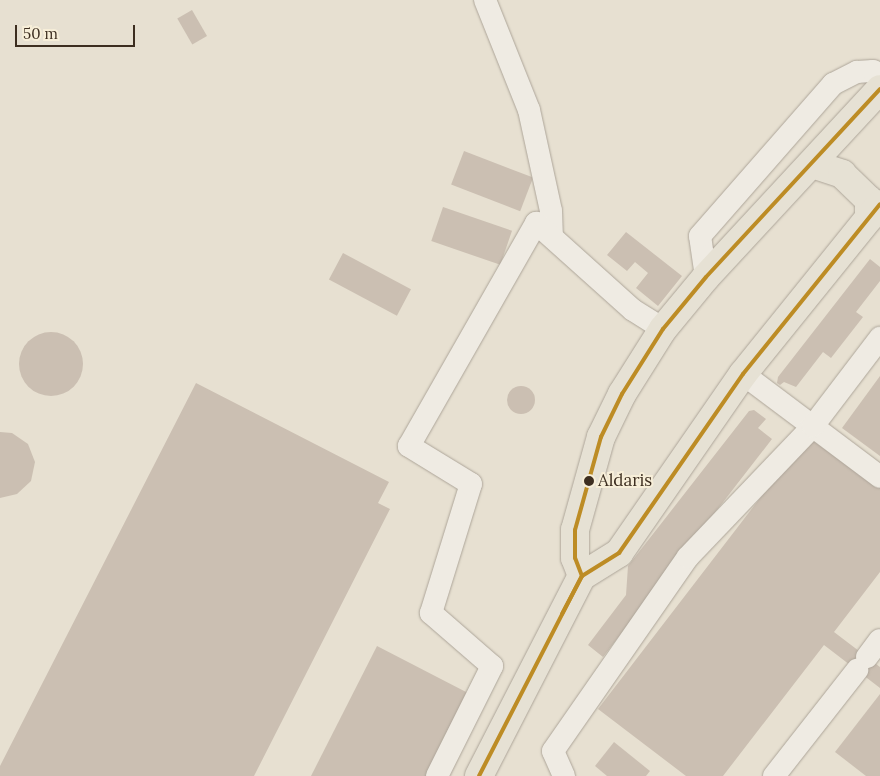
<!DOCTYPE html>
<html>
<head>
<meta charset="utf-8">
<style>
	body { margin:0 }
	#map { position:relative; width:880px; height:776px; overflow:hidden; background:#e7e0d1; font-family:Lora,serif }
	div>[style] { position:absolute }
	[style*='--x'] { left:calc(var(--x)*1px); top:calc(var(--y)*1px); width:calc(var(--w)*1px); rotate:calc(var(--a)*1deg) }
	.building>* { inset:0; background:#cbbfb2; transform-origin:0 0 }
	.round { border-radius:50% }
	.roads { filter:drop-shadow(0 0 1px #ada599) drop-shadow(0 0 1px #ada599) }
	.minor>* { height:22px; margin:-11px; padding:0 11px; transform-origin:11px; border-radius:11px; background:#efebe3 }
	.major>* { height:28px; margin:-14px; padding:0 14px; transform-origin:14px; border-radius:14px; background:#e6e1d4 }
	.bus-1>* { height:4px; margin:-2px; padding:0 2px; transform-origin:2px; border-radius:2px; background:#bd8c25 }
	.dots>* { width:14px; height:14px; translate:-50% -50%; box-sizing:border-box; border:2px solid #f7eed8; border-radius:50% }
	span { translate:-50% -50%; white-space:nowrap; text-align:center; line-height:1.15; -webkit-text-stroke:4px #f7eed8; paint-order:stroke }
	.bus-label { font-size:17px; color:#3d2e20 }
	.left { translate:0 -50%; text-align:left }
	.scale { position:absolute; left:15px; top:25px; width:120px; height:22px; box-sizing:border-box; border:2px solid #3d2e20; border-top:0; padding-left:6px; font-size:15px; line-height:18px; white-space:nowrap; color:#3d2e20; -webkit-text-stroke:4px #f7eed8; paint-order:stroke }
</style>
</head>
<body>
<div id="map">
	<div class="building">
		<i style="left:192px;top:10px;width:30px;height:17px;rotate:60deg"></i>
		<i style="left:464px;top:151px;width:74px;height:36px;rotate:21deg"></i>
		<i style="left:443px;top:207px;width:73px;height:36px;rotate:19deg"></i>
		<i style="clip-path:polygon(626px 232px,682px 276px,658px 306px,636px 288px,648px 273px,635px 262px,627px 271px,607px 255px)"></i>
		<i style="left:343px;top:253px;width:77px;height:30px;rotate:28deg"></i>
		<i style="clip-path:polygon(870px 259px,880px 267px,880px 281px,856px 312px,863px 317px,831px 358px,823px 352px,796px 387px,784px 382px,780px 385px,777px 383px,778px 377px)"></i>
		<i class="round" style="left:19px;top:332px;width:64px;height:64px"></i>
		<i style="clip-path:polygon(880px 376px,880px 456px,842px 428px)"></i>
		<i style="clip-path:polygon(196px 383px,389px 482px,378px 503px,390px 509px,254px 776px,0 776px,0 766px)"></i>
		<i class="round" style="left:507px;top:386px;width:28px;height:28px"></i>
		<i style="clip-path:polygon(754px 410px,766px 419px,758px 428px,772px 439px,603px 657px,588px 645px,626px 595px,628px 566px,749px 411px)"></i>
		<i style="clip-path:polygon(0 432px,12px 433px,28px 444px,35px 462px,31px 481px,17px 494px,0 498px)"></i>
		<i style="clip-path:polygon(810px 433px,880px 487px,880px 572px,834px 632px,880px 667px,880px 688px,824px 645px,723px 776px,686px 776px,598px 709px)"></i>
		<i style="clip-path:polygon(377px 646px,468px 693px,426px 776px,311px 776px)"></i>
		<i style="clip-path:polygon(880px 694px,880px 776px,866px 776px,835px 752px)"></i>
		<i style="clip-path:polygon(614px 742px,650px 771px,646px 776px,607px 776px,595px 766px)"></i>
	</div>
	<div class="roads">
		<div class="minor">
			<i style="--x:485;--y:0;--w:118;--a:68.2"></i>
			<i style="--x:529;--y:110;--w:103;--a:77.7"></i>
			<i style="--x:551;--y:211;--w:24;--a:88"></i>
			<i style="--x:706;--y:277;--w:41;--a:-98.3"></i>
			<i style="--x:700;--y:236;--w:202;--a:-48.8"></i>
			<i style="--x:833;--y:84;--w:27;--a:-27"></i>
			<i style="--x:857;--y:72;--w:16;--a:-4"></i>
			<i style="--x:873;--y:71;--w:8;--a:23"></i>
			<i style="--x:743;--y:374;--w:171;--a:36.9"></i>
			<i style="--x:867;--y:657;--w:21;--a:-53"></i>
			<i style="--x:437;--y:776;--w:123;--a:-63.4"></i>
			<i style="--x:492;--y:666;--w:81;--a:-139"></i>
			<i style="--x:431;--y:613;--w:135;--a:-72.8"></i>
			<i style="--x:471;--y:484;--w:73;--a:-148.5"></i>
			<i style="--x:409;--y:446;--w:257;--a:-60.3"></i>
			<i style="--x:536;--y:223;--w:130;--a:41.9"></i>
			<i style="--x:633;--y:310;--w:36;--a:32"></i>
			<i style="--x:564;--y:776;--w:27;--a:-114"></i>
			<i style="--x:553;--y:751;--w:236;--a:-55.2"></i>
			<i style="--x:688;--y:557;--w:181;--a:-46.3"></i>
			<i style="--x:813;--y:426;--w:111;--a:-52.7"></i>
			<i style="--x:774;--y:776;--w:135;--a:-51.9"></i>
		</div>
		<div class="major">
			<i style="--x:812;--y:164;--w:32;--a:18"></i>
			<i style="--x:842;--y:174;--w:37;--a:44"></i>
			<i style="--x:869;--y:200;--w:18;--a:90"></i>
			<i style="--x:582;--y:576;--w:19;--a:-111"></i>
			<i style="--x:575;--y:558;--w:28;--a:-90"></i>
			<i style="--x:575;--y:530;--w:97;--a:-74.4"></i>
			<i style="--x:601;--y:437;--w:48;--a:-64"></i>
			<i style="--x:622;--y:394;--w:77;--a:-57.8"></i>
			<i style="--x:663;--y:329;--w:67;--a:-50.4"></i>
			<i style="--x:706;--y:277;--w:256;--a:-47.2"></i>
			<i style="--x:479;--y:776;--w:225;--a:-62.8"></i>
			<i style="--x:582;--y:576;--w:44;--a:-31.9"></i>
			<i style="--x:619;--y:553;--w:218;--a:-55.3"></i>
			<i style="--x:743;--y:374;--w:218;--a:-51.1"></i>
		</div>
	</div>
	<div class="bus-1">
		<i style="--x:562;--y:614;--w:43;--a:-62.2"></i>
		<i style="--x:582;--y:576;--w:44;--a:-31.9"></i>
		<i style="--x:619;--y:553;--w:218;--a:-55.3"></i>
		<i style="--x:743;--y:374;--w:218;--a:-51.1"></i>
		<i style="--x:479;--y:776;--w:225;--a:-62.8"></i>
		<i style="--x:582;--y:576;--w:19;--a:-111"></i>
		<i style="--x:575;--y:558;--w:28;--a:-90"></i>
		<i style="--x:575;--y:530;--w:97;--a:-74.4"></i>
		<i style="--x:601;--y:437;--w:48;--a:-64"></i>
		<i style="--x:622;--y:394;--w:77;--a:-57.8"></i>
		<i style="--x:663;--y:329;--w:67;--a:-50.4"></i>
		<i style="--x:706;--y:277;--w:256;--a:-47.2"></i>
	</div>
	<div class="dots">
		<i style="left:589px;top:481px;background:#3d2e20"></i>
	</div>
	<div class="bus-label">
		<span class="left" style="left:598px;top:481px">Aldaris</span>
	</div>
	<div class="scale">50 m</div>
</div>
</body>
</html>
